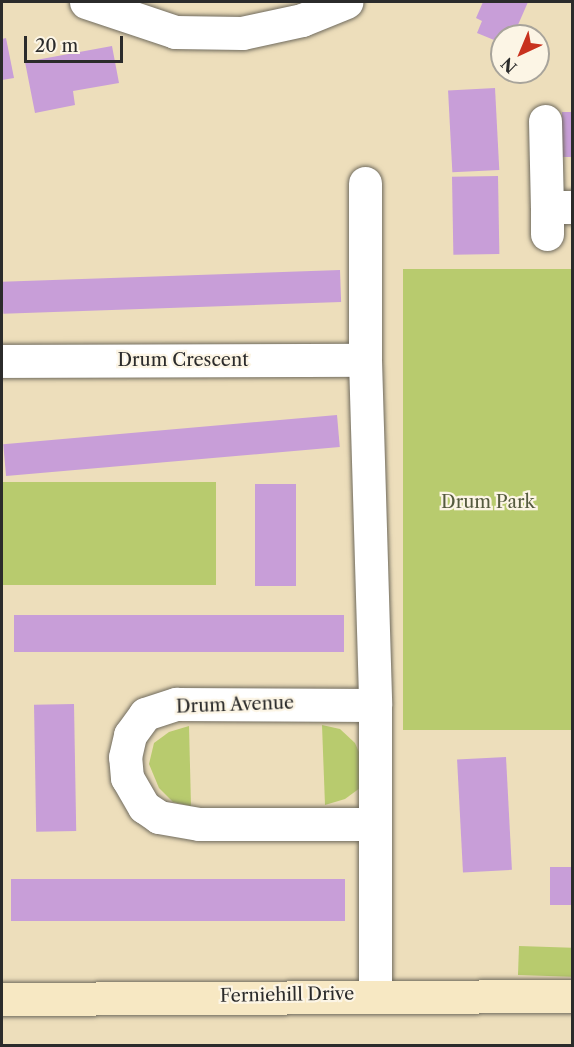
<!DOCTYPE html>
<html>
<head>
<meta charset="utf-8">
<style>
	body { margin:0 }
	#map { position:relative; width:574px; height:1047px; overflow:hidden; background:#eddebb; font-family:"Libre Caslon Text",serif }
	div>[style] { position:absolute }
	[style*='--x'] { left:calc(var(--x)*1px); top:calc(var(--y)*1px); width:calc(var(--w)*1px); rotate:calc(var(--a)*1deg) }
	.green>* { inset:0; background:#b8cb6e; transform-origin:0 0 }
	.building>* { inset:0; background:#c89ed8; transform-origin:0 0 }
	.roads { filter:drop-shadow(0 0 2px #6f6a5d) drop-shadow(0 0 2px #6f6a5d) }
	.minor>* { height:33px; margin:-16.5px; padding:0 16.5px; transform-origin:16.5px; border-radius:16.5px; background:#fff }
	.secondary>* { height:33px; margin:-16.5px; padding:0 16.5px; transform-origin:16.5px; border-radius:16.5px; background:#f7e8c3 }
	span { translate:-50% -50%; white-space:nowrap; text-align:center; line-height:1.15; -webkit-text-stroke:4.5px #fcf5e5; paint-order:stroke }
	.street-label { font-size:18px; color:#2b2b2b }
	.park-label { font-size:18px; color:#555b3f }
	.frame { position:absolute; inset:0; border:3px solid #2b2b2b; pointer-events:none }
	.north { position:absolute; left:490px; top:24px; width:60px; height:60px; box-sizing:border-box; background:#fcf5e5; border:2px solid #a8a49b; border-radius:50%; rotate:224deg; font-size:16px; font-weight:700; line-height:24px; text-align:center; color:#2b2b2b }
	.north::after { content:''; display:block; margin:auto; width:21px; height:27px; background:#c8321e; clip-path:polygon(50% 0,100% 100%,50% 72%,0 100%) }
	.scale { position:absolute; left:24px; top:36px; width:99px; height:27px; box-sizing:border-box; border:3px solid #2b2b2b; border-top:0; padding-left:8px; font-size:18px; line-height:21px; white-space:nowrap; color:#2b2b2b; -webkit-text-stroke:4px #fcf5e5; paint-order:stroke }
</style>
</head>
<body>
<div id="map">
	<div class="green">
		<i style="left:572px;top:269px;width:461px;height:169px;rotate:90deg"></i>
		<i style="left:2px;top:482px;width:214px;height:103px"></i>
		<i style="clip-path:polygon(322px 725px,340px 729px,355px 743px,365px 766px,360px 788px,345px 799px,325px 805px)"></i>
		<i style="clip-path:polygon(189px 726px,191px 806px,173px 802px,159px 788px,149px 764px,154px 743px,169px 732px)"></i>
		<i style="left:519px;top:946px;width:53px;height:29px;rotate:2deg"></i>
	</div>
	<div class="building">
		<i style="clip-path:polygon(483px 2px,528px 2px,514px 34px,504px 31px,499px 42px,477px 33px,482px 21px,476px 18px)"></i>
		<i style="clip-path:polygon(6px 38px,14px 78px,2px 80px,2px 39px)"></i>
		<i style="clip-path:polygon(112px 46px,119px 83px,73px 91px,75px 105px,35px 113px,25px 62px)"></i>
		<i style="left:495px;top:88px;width:82px;height:47px;rotate:87deg"></i>
		<i style="left:562px;top:112px;width:10px;height:45px"></i>
		<i style="left:498px;top:176px;width:78px;height:46px;rotate:89deg"></i>
		<i style="left:340px;top:270px;width:32px;height:338px;rotate:88deg"></i>
		<i style="left:337px;top:415px;width:32px;height:335px;rotate:85deg"></i>
		<i style="left:255px;top:484px;width:41px;height:102px"></i>
		<i style="left:344px;top:615px;width:37px;height:330px;rotate:90deg"></i>
		<i style="left:74px;top:704px;width:127px;height:40px;rotate:89deg"></i>
		<i style="left:506px;top:757px;width:113px;height:49px;rotate:87deg"></i>
		<i style="left:550px;top:867px;width:22px;height:38px"></i>
		<i style="left:345px;top:879px;width:42px;height:334px;rotate:90deg"></i>
	</div>
	<div class="roads">
		<div class="minor">
			<i style="--x:86;--y:2;--w:94;--a:18.6"></i>
			<i style="--x:175;--y:32;--w:67;--a:0.9"></i>
			<i style="--x:242;--y:33;--w:61;--a:-12.2"></i>
			<i style="--x:302;--y:20;--w:48;--a:-22.2"></i>
			<i style="--x:545;--y:121;--w:86;--a:88.7"></i>
			<i style="--x:547;--y:207;--w:25;--a:0"></i>
			<i style="--x:365;--y:183;--w:177;--a:90"></i>
			<i style="--x:365;--y:360;--w:345;--a:88.3"></i>
			<i style="--x:375;--y:705;--w:289;--a:90"></i>
			<i style="--x:547;--y:207;--w:27;--a:90"></i>
			<i style="--x:2;--y:361;--w:363;--a:-0.2"></i>
			<i style="--x:374;--y:824;--w:175;--a:180"></i>
			<i style="--x:199;--y:824;--w:41;--a:-170.1"></i>
			<i style="--x:159;--y:817;--w:18;--a:-146"></i>
			<i style="--x:144;--y:807;--w:34;--a:-120"></i>
			<i style="--x:127;--y:778;--w:21;--a:-95"></i>
			<i style="--x:125;--y:757;--w:23;--a:-77"></i>
			<i style="--x:130;--y:735;--w:26;--a:-54"></i>
			<i style="--x:145;--y:714;--w:33;--a:-18"></i>
			<i style="--x:176;--y:704;--w:199;--a:0.3"></i>
		</div>
		<div class="secondary">
			<i style="--x:2;--y:999;--w:570;--a:-0.3"></i>
		</div>
	</div>
	<div class="street-label">
		<span style="left:183px;top:360px">Drum Crescent</span>
		<span style="left:235px;top:705px;rotate:-2deg">Drum Avenue</span>
		<span style="left:287px;top:995px;rotate:-1deg">Ferniehill Drive</span>
	</div>
	<div class="park-label">
		<span style="left:488px;top:502px">Drum Park</span>
	</div>
	<div class="frame"></div>
	<div class="north">N</div>
	<div class="scale">20 m</div>
</div>
</body>
</html>
